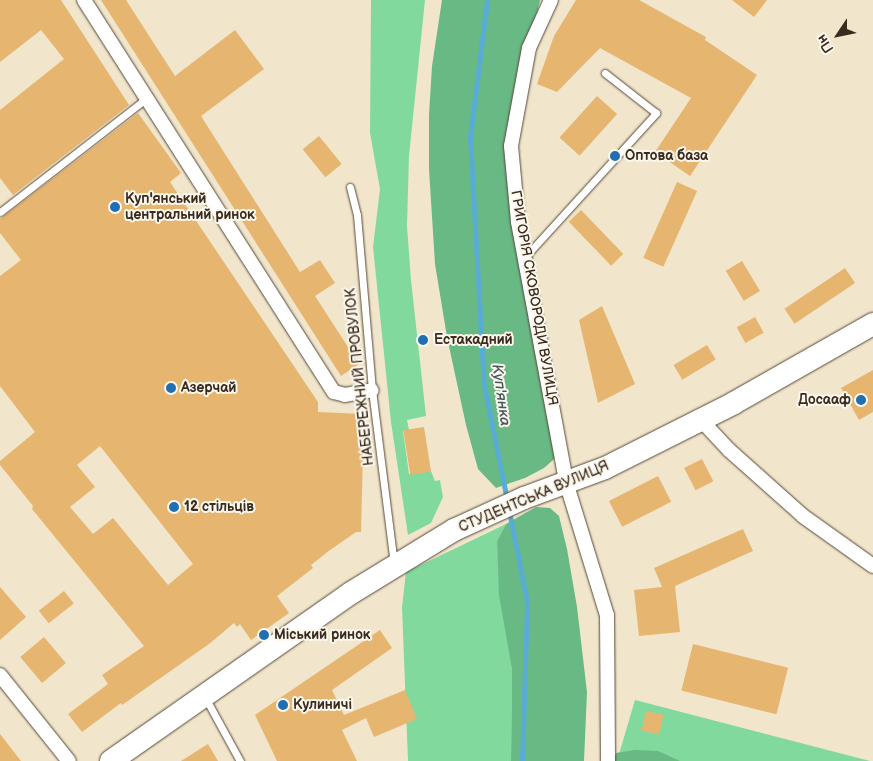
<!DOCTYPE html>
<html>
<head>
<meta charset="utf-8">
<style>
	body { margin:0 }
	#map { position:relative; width:873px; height:761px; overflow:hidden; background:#f1e6cb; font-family:"Balsamiq Sans",sans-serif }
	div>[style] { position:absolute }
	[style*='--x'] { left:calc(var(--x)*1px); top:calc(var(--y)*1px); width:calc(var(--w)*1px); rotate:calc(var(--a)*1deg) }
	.green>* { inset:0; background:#81d99d }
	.forest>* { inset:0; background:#68b984 }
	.stream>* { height:5px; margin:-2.5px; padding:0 2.5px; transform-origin:2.5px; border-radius:2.5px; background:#59acd4 }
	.building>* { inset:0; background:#e6b570; transform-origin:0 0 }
	.roads { filter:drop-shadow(0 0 1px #564638) drop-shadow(0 0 1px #564638) }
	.service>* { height:7px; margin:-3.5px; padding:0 3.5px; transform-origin:3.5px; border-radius:3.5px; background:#fff }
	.minor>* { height:14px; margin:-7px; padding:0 7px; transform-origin:7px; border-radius:7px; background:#fff }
	.primary>* { height:22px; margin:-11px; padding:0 11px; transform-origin:11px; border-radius:11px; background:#fff }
	.dots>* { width:14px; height:14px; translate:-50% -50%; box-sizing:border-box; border:2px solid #fbf7ec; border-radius:50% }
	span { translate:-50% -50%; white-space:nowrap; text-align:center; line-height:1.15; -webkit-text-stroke:4px #fbf7ec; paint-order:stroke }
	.poi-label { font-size:14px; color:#3b2a1e; font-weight:700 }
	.left { translate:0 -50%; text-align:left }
	.right { translate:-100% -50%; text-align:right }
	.street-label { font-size:14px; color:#3b2a1e }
	.water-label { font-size:15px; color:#46585e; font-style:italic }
	.north { position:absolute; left:813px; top:10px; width:50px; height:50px; -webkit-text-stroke:4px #fbf7ec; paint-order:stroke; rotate:236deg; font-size:14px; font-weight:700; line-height:20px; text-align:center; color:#3b2a1e }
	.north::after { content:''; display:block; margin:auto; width:18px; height:22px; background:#3b2a1e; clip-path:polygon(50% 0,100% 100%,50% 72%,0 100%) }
</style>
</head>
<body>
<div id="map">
	<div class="green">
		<i style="clip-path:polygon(371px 0,425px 0,409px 156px,407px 226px,411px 280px,426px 416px,407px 420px,409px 430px,403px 431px,409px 474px,431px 471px,435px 481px,440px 480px,443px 497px,431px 523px,408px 535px,391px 422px,373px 247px,380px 189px,370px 133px)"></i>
		<i style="clip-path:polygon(506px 524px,497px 541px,500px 595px,512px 670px,511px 761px,408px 761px,402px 607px,406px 572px)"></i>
		<i style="clip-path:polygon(635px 700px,870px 761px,617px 761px)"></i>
	</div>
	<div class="forest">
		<i style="clip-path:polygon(442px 0,540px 0,529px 48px,511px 146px,561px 453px,544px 468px,525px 478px,496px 488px,478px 469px,466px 425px,447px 337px,435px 264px,429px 169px,429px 115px,432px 66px)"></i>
		<i style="clip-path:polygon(536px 507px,550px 508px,559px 516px,567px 549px,577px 607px,587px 692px,584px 761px,511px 761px,512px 670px,499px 595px,497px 541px,506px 524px)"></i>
		<i style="clip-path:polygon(635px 750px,658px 751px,680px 761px,614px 761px,616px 753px)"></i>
	</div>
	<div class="stream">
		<i style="--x:487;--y:0;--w:138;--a:97.1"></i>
		<i style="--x:470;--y:137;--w:248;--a:86.8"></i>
		<i style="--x:484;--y:385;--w:117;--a:78.7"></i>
		<i style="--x:509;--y:511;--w:93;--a:78.8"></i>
		<i style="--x:527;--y:602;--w:159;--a:91.8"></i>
	</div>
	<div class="building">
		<i style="clip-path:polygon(0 0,61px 0,129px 105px,13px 195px,0 178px,0 110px,64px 59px,41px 30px,0 62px)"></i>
		<i style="clip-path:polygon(101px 0,126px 0,175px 76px,235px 30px,264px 69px,201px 116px,300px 272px,320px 260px,335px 283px,315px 296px,359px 364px,341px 376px)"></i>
		<i style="clip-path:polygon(576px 0,639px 0,706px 37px,705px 40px,757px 75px,690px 176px,655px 152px,691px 98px,600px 48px,557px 92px,537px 84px,554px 36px)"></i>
		<i style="clip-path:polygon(732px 0,767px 0,754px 17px)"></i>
		<i style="left:597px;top:96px;width:27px;height:56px;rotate:42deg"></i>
		<i style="clip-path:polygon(evenodd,138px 113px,181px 173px,170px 182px,318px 402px,318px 412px,364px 414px,361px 532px,356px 532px,330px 550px,311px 565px,313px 568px,277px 596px,289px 613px,251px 640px,240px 624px,237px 627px,234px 623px,209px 644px,122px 705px,121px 703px,82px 732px,68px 714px,108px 684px,102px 675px,144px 646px,32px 509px,33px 506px,0 465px,0 461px,35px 432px,0 386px,0 276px,21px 260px,0 233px,0 219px,138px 113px,100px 446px,193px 564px,168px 585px,113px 518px,93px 534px,70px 507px,95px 487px,77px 465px,100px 446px)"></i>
		<i style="left:319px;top:136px;width:36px;height:21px;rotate:51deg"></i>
		<i style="left:677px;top:182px;width:22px;height:83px;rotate:24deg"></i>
		<i style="left:581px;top:210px;width:61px;height:17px;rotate:46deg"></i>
		<i style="left:742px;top:261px;width:35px;height:19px;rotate:59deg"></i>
		<i style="left:845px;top:268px;width:18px;height:73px;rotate:56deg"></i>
		<i style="clip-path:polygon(602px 306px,635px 384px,598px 403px,579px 320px)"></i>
		<i style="left:755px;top:317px;width:18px;height:21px;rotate:61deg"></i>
		<i style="left:707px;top:345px;width:17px;height:39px;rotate:59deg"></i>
		<i style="clip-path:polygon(873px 370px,873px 412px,859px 420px,841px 388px)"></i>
		<i style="left:424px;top:427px;width:45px;height:21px;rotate:81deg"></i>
		<i style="left:702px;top:459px;width:25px;height:20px;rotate:63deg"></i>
		<i style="left:658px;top:476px;width:29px;height:55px;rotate:63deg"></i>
		<i style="clip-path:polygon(743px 529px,753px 551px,675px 586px,680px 632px,639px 636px,634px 590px,662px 587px,654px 568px)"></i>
		<i style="clip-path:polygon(0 587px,26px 617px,0 640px)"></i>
		<i style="left:64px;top:591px;width:16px;height:32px;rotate:52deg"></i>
		<i style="clip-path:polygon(380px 630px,392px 648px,332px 690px,344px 715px,405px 690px,417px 719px,374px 737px,366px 718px,342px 730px,357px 761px,277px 761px,255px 715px)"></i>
		<i style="left:44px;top:637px;width:34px;height:31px;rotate:50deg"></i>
		<i style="left:693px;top:644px;width:98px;height:48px;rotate:14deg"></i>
		<i style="left:646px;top:711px;width:18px;height:20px;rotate:13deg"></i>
		<i style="clip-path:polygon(0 734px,21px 761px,0 761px)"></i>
		<i style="clip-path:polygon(208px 744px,218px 761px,181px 761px)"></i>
	</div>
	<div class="roads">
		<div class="service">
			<i style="--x:350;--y:187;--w:29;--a:76"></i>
			<i style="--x:357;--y:215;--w:176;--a:85.1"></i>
			<i style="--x:372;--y:390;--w:174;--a:82.8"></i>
			<i style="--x:0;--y:212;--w:186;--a:-37.8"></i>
			<i style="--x:525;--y:257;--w:195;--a:-47.7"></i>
			<i style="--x:656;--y:113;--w:65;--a:-141.9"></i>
			<i style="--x:206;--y:699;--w:71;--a:61.3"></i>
		</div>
		<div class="minor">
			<i style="--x:84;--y:0;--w:465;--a:57.5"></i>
			<i style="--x:334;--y:392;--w:11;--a:15"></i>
			<i style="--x:345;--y:395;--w:27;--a:-10"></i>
			<i style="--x:551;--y:0;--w:53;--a:114.6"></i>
			<i style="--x:529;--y:48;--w:100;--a:100.4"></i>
			<i style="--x:511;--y:146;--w:76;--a:84.7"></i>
			<i style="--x:518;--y:222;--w:264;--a:79.5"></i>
			<i style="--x:566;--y:482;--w:139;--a:72.9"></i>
			<i style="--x:607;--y:615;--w:146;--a:89.6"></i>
			<i style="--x:701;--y:420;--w:41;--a:47"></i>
			<i style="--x:729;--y:450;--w:99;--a:41.7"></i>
			<i style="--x:803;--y:516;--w:86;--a:35.5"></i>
			<i style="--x:0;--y:675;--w:110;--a:51.3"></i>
		</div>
		<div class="primary">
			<i style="--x:111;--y:761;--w:293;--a:-35"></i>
			<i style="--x:351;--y:593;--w:121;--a:-31.5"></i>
			<i style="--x:454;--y:530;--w:77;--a:-24.6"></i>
			<i style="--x:524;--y:498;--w:86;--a:-20.3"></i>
			<i style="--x:605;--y:468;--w:144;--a:-26.7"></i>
			<i style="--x:734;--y:403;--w:160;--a:-29.6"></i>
		</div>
	</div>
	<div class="dots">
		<i style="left:615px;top:156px;background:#1f6fb2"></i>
		<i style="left:115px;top:207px;background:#1f6fb2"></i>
		<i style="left:423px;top:340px;background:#1f6fb2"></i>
		<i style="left:171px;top:388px;background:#1f6fb2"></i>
		<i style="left:861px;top:400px;background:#1f6fb2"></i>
		<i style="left:174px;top:507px;background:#1f6fb2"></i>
		<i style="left:264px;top:635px;background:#1f6fb2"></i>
		<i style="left:283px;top:705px;background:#1f6fb2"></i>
	</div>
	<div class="poi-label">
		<span class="left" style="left:625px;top:156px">Оптова база</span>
		<span class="left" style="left:125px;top:207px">Куп'янський<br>центральний ринок</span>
		<span class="left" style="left:434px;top:340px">Естакадний</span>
		<span class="left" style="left:181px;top:388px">Азерчай</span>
		<span class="right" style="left:851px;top:400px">Досааф</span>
		<span class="left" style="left:184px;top:507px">12 стільців</span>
		<span class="left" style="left:274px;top:635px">Міський ринок</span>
		<span class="left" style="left:293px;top:705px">Кулиничі</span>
	</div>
	<div class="street-label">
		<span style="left:534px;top:298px;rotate:80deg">ГРИГОРІЯ СКОВОРОДИ ВУЛИЦЯ</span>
		<span style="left:360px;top:377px;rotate:-96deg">НАБЕРЕЖНИЙ ПРОВУЛОК</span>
		<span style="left:534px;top:497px;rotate:-23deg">СТУДЕНТСЬКА ВУЛИЦЯ</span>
	</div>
	<div class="water-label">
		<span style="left:501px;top:395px;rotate:82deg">Куп'янка</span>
	</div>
	<div class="north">Пн</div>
</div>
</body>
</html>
